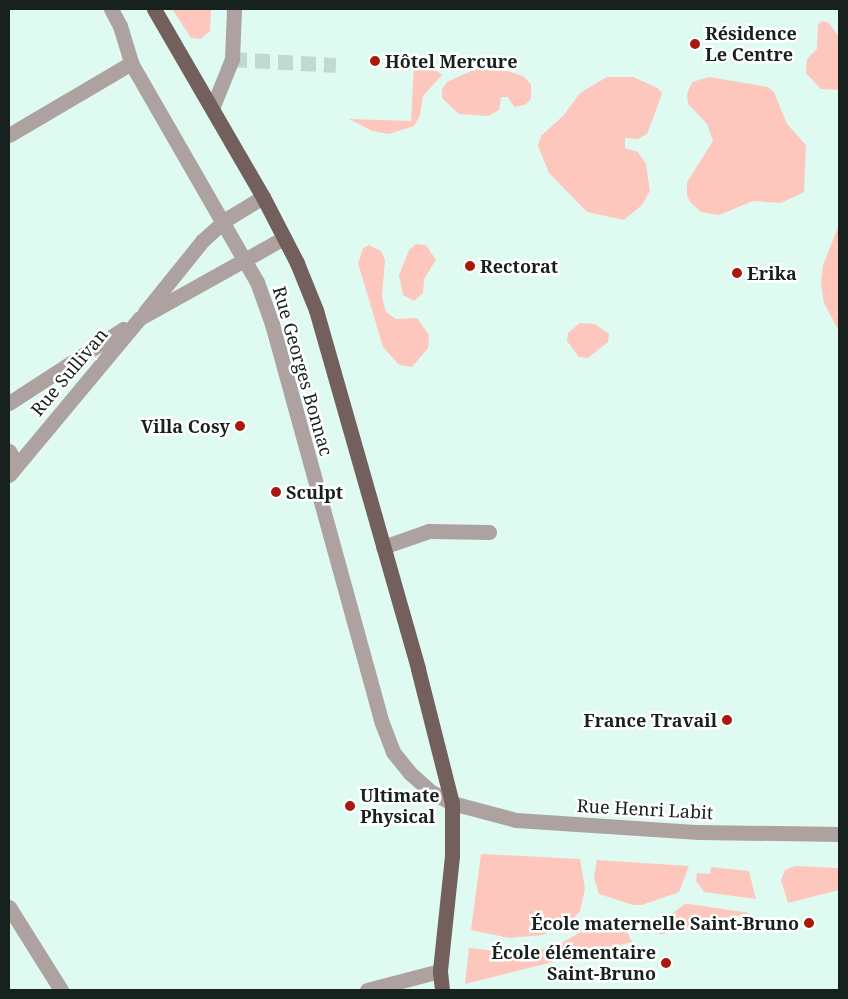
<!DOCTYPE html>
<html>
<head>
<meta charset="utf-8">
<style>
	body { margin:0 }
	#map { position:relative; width:848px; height:999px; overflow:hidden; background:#dffbf1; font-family:"Noto Serif",serif }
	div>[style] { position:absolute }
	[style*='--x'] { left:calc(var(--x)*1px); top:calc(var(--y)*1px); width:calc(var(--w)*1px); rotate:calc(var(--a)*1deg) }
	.green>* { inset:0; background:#fec7bd }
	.minor-tunnel>* { height:15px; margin-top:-7.5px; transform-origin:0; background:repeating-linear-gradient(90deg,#c1dad1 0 15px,transparent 0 23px) }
	.minor>* { height:15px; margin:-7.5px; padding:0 7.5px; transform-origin:7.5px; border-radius:7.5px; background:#ada29f }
	.major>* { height:15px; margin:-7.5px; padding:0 7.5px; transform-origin:7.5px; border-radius:7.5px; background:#735f5b }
	.dots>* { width:14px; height:14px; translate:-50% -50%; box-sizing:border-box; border:2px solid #fff; border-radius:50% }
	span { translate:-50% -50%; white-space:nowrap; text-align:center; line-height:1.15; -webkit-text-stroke:5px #fff; paint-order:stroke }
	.poi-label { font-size:18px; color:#17211e; font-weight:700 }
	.left { translate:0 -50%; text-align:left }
	.right { translate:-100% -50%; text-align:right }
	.street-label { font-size:18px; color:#17211e }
	.frame { position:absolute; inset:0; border:10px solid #17211e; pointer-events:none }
</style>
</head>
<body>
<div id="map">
	<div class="green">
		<i style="clip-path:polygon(172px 9px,211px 9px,210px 31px,201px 39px,191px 38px)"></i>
		<i style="clip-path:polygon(822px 21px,829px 23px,839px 37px,839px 90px,821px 89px,806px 73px,807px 59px,817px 49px,818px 25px)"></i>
		<i style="clip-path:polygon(414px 67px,434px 69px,442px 75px,423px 96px,420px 115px,414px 126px,389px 134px,372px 131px,349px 119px,411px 121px)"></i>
		<i style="clip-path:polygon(476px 69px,507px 71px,523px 76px,531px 84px,531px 99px,525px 105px,514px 107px,508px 97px,501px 97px,499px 110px,488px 116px,459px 114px,442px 98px,442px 89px,447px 82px)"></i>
		<i style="clip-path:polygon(607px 77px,633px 77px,658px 88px,662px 94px,647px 134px,638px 139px,625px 138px,625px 148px,638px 152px,646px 164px,650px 191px,642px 205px,624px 220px,587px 212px,549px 173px,538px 146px,541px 136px,563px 116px,580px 93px)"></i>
		<i style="clip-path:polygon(709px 77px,768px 87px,774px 92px,787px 124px,806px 145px,804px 192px,781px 203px,753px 201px,719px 215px,701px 212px,691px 203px,687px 196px,687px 182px,713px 141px,707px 124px,688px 104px,687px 94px,692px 82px)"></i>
		<i style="clip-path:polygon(839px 225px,839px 331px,824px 303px,821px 283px,823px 265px)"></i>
		<i style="clip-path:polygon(416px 244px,426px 245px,436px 260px,424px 279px,423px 293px,414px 301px,403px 295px,399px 275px,409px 250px)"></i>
		<i style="clip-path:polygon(369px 245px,381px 251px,385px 260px,382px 297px,386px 312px,396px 319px,417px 318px,429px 335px,428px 348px,412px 367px,399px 365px,383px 347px,358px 263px,363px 248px)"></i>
		<i style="clip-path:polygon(580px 323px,595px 324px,609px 334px,608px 342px,588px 358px,579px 357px,567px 341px,568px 333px)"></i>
		<i style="clip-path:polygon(481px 854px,580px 859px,585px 889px,580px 911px,572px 920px,543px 935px,509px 938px,471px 930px)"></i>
		<i style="clip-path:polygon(597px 860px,689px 866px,679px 892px,642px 905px,633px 905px,599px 894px,594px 877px)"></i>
		<i style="clip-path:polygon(795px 866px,839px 868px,839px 890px,788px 903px,781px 880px,785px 870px)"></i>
		<i style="clip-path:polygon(711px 867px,749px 871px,756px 899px,704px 892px,696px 881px,697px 873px,710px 874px)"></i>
		<i style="clip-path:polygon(685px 904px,689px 904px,750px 913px,659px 935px,662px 921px)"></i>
		<i style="clip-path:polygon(611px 923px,626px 930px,632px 942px,465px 984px,469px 948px,514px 953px,536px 951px,556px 946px,595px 924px)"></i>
	</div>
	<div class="minor-tunnel">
		<i style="--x:232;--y:59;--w:104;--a:3.3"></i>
	</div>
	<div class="minor">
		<i style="--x:111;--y:9;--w:19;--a:62"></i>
		<i style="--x:120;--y:26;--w:39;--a:73"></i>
		<i style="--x:131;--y:63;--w:253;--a:60.1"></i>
		<i style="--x:257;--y:282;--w:45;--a:70.3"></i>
		<i style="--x:272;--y:324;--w:414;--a:74.6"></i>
		<i style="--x:382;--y:723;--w:31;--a:69"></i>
		<i style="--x:393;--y:752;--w:27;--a:51"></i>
		<i style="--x:410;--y:773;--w:27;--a:42"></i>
		<i style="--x:430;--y:791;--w:25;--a:29"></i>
		<i style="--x:452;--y:803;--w:66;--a:14.9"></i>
		<i style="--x:516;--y:820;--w:183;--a:3.8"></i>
		<i style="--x:699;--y:832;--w:140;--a:0.8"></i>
		<i style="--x:213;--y:106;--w:51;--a:-68"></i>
		<i style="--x:232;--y:59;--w:50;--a:-87.7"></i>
		<i style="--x:9;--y:135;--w:142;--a:-30.5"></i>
		<i style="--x:145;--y:312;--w:91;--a:-51.2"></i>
		<i style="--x:202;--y:241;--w:31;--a:-42"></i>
		<i style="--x:225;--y:220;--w:44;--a:-31.2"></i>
		<i style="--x:9;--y:403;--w:136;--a:-33"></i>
		<i style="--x:9;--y:451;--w:16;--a:60"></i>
		<i style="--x:9;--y:475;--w:204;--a:-50.2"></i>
		<i style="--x:140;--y:318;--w:165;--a:-29.1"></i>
		<i style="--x:383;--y:547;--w:49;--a:-19.2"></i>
		<i style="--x:429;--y:531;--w:60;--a:1"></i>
		<i style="--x:9;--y:907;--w:98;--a:57.9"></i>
		<i style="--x:367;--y:990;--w:75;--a:-14.6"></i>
	</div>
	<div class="major">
		<i style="--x:154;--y:9;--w:217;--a:59.9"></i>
		<i style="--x:263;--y:197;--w:74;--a:62.7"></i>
		<i style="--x:297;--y:263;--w:51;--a:68"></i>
		<i style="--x:316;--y:310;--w:373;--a:74.1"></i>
		<i style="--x:418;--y:669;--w:138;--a:75.8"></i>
		<i style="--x:452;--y:803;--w:53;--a:90"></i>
		<i style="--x:452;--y:856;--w:116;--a:96"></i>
		<i style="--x:440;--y:971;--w:19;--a:84"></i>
	</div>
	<div class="dots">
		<i style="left:695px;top:44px;background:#aa190d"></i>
		<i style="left:375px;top:61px;background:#aa190d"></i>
		<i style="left:470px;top:266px;background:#aa190d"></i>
		<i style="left:737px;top:273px;background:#aa190d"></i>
		<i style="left:240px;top:426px;background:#aa190d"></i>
		<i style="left:276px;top:492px;background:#aa190d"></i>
		<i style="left:727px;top:720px;background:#aa190d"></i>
		<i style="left:350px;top:806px;background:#aa190d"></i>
		<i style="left:809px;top:923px;background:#aa190d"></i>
		<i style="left:666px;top:963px;background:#aa190d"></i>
	</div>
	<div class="poi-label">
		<span class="left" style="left:705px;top:44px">Résidence<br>Le Centre</span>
		<span class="left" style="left:385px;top:61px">Hôtel Mercure</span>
		<span class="left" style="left:480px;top:266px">Rectorat</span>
		<span class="left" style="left:747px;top:273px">Erika</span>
		<span class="right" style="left:230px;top:426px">Villa Cosy</span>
		<span class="left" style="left:286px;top:492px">Sculpt</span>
		<span class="right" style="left:717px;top:720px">France Travail</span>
		<span class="left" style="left:360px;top:806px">Ultimate<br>Physical</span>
		<span class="right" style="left:799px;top:923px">École maternelle Saint-Bruno</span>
		<span class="right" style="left:656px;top:963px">École élémentaire<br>Saint-Bruno</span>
	</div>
	<div class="street-label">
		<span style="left:303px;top:371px;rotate:74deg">Rue Georges Bonnac</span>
		<span style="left:69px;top:372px;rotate:-50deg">Rue Sullivan</span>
		<span style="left:645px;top:809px;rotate:3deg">Rue Henri Labit</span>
	</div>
	<div class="frame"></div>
</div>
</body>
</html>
